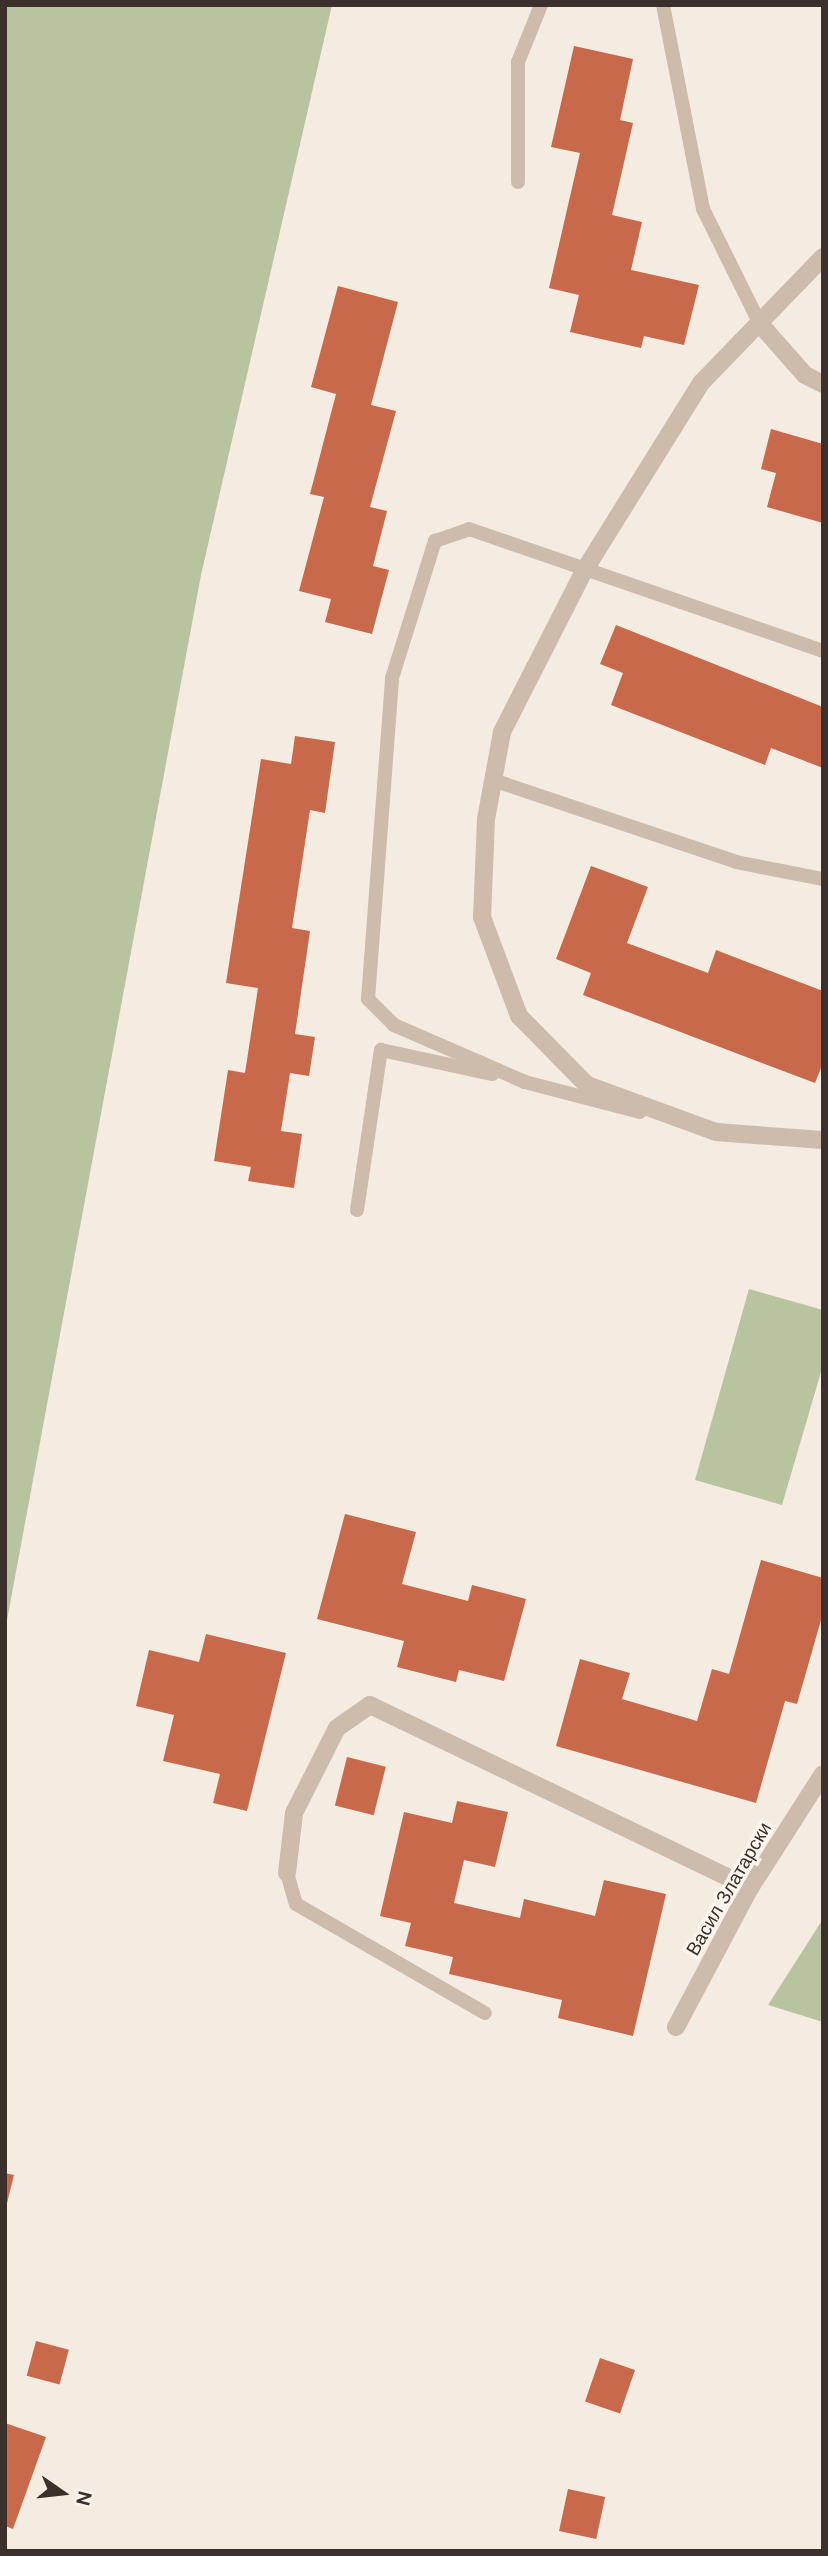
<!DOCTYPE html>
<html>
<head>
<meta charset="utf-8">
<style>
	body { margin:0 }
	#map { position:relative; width:828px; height:2556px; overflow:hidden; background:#f4ebe1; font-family:"DM Sans",sans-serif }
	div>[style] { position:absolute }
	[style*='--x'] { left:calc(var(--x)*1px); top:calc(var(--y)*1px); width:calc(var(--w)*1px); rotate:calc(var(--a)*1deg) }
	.green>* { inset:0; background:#b8c4a0 }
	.building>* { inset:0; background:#c8694b; transform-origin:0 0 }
	.lane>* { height:14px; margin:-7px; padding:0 7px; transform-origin:7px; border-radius:7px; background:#cdbbac }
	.street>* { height:18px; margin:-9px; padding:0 9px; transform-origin:9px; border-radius:9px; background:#cdbbac }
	span { translate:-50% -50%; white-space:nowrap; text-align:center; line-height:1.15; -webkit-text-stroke:7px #fbf5ee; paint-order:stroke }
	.street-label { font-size:19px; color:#3b302b }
	.frame { position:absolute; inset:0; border:7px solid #3b302b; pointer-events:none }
	.north { position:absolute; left:28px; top:2458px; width:70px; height:70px; -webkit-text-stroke:5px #fbf5ee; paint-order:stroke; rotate:104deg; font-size:19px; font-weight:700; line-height:28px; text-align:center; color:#3b302b }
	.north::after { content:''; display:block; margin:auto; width:24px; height:32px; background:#3b302b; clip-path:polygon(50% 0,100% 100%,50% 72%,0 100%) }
</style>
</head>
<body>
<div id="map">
	<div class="green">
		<i style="clip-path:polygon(5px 5px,332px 5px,201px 575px,5px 1631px)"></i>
		<i style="clip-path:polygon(749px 1289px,823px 1310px,823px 1365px,782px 1505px,695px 1480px)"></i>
		<i style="clip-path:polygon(823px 1919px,823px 2022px,768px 2005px)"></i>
	</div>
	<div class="building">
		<i style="clip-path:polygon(574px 46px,633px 59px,620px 120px,633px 123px,612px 215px,642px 222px,631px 270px,699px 285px,684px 345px,644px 336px,641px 348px,570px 332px,579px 295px,549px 288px,580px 153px,551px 147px)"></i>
		<i style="clip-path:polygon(338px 286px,398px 302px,371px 405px,396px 411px,370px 507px,387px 511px,373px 566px,389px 570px,372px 634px,325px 622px,331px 599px,299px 591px,324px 497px,310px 494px,336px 394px,311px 387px)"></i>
		<i style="clip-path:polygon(771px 429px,823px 444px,823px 523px,767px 507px,776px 473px,761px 469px)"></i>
		<i style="clip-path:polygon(616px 625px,823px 707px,823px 768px,771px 748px,765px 765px,611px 705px,623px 673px,600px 664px)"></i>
		<i style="clip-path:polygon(295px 736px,335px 742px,325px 813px,310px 810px,292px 928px,310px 931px,295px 1034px,315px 1037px,309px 1076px,290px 1073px,281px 1131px,302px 1134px,294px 1188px,248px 1181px,251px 1167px,214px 1161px,228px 1070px,245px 1073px,258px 988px,226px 983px,261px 759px,291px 764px)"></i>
		<i style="clip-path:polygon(591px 866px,648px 887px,627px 943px,708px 973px,716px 950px,823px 991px,823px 1063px,815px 1083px,583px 995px,591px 973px,556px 959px)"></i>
		<i style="clip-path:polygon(345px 1514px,416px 1532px,402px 1584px,468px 1601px,472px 1585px,526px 1599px,504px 1681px,459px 1670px,456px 1682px,397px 1667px,404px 1641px,317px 1619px)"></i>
		<i style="clip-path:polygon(761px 1560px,823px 1578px,823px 1613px,797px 1704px,785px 1701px,756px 1803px,556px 1746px,580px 1659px,630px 1673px,622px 1699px,697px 1721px,712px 1669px,729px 1674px)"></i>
		<i style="clip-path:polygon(206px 1634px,286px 1653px,247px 1811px,213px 1803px,220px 1774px,163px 1761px,174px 1715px,136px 1706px,149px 1650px,199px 1662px)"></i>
		<i style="left:347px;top:1757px;width:40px;height:50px;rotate:14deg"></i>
		<i style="clip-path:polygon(457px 1801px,508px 1812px,495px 1867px,464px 1860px,454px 1903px,520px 1918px,524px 1899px,595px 1916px,604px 1880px,666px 1894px,633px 2036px,558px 2018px,562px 2000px,449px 1974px,453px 1957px,405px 1946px,411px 1923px,380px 1916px,404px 1812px,452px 1823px)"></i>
		<i style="clip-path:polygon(5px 2173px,14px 2175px,6px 2207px,5px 2207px)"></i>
		<i style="left:36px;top:2341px;width:34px;height:36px;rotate:15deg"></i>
		<i style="left:600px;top:2358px;width:37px;height:46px;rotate:19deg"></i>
		<i style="clip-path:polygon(5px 2423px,46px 2437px,13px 2529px,5px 2526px)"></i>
		<i style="left:568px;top:2489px;width:38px;height:43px;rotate:12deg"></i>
	</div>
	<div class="lane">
		<i style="--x:663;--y:5;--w:208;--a:78.9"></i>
		<i style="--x:703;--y:209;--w:128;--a:63.6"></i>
		<i style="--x:518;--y:182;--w:120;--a:-90"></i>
		<i style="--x:518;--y:62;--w:61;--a:-68"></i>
		<i style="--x:493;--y:780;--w:256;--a:18.6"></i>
		<i style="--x:736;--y:862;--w:89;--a:11.1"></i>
		<i style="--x:640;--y:1112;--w:119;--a:-165.4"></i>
		<i style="--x:525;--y:1082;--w:143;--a:-156.5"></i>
		<i style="--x:394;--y:1025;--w:37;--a:-135"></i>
		<i style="--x:368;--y:999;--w:322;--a:-85.7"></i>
		<i style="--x:392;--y:678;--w:144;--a:-72.6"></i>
		<i style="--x:435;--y:541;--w:36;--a:-19"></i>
		<i style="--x:469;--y:529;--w:374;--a:19"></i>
		<i style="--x:357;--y:1210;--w:162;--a:-81.5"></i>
		<i style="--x:381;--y:1050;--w:114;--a:12.2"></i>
		<i style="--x:287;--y:1873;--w:32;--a:74"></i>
		<i style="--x:296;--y:1904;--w:218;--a:30"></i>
	</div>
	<div class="street">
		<i style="--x:823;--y:257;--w:175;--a:134.1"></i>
		<i style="--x:701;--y:383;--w:219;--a:121.9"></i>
		<i style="--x:585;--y:569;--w:183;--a:117"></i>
		<i style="--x:502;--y:732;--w:88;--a:100.4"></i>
		<i style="--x:486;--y:819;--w:98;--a:92.3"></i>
		<i style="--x:482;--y:917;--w:106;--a:69.5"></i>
		<i style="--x:519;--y:1016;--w:97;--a:45.4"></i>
		<i style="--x:587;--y:1085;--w:137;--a:20"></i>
		<i style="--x:716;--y:1132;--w:107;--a:4.3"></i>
		<i style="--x:760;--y:324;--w:68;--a:48.6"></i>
		<i style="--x:805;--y:375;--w:20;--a:27"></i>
		<i style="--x:287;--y:1873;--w:60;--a:-83.3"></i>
		<i style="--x:294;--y:1813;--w:95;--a:-63.2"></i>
		<i style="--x:337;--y:1728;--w:40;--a:-34.9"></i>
		<i style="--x:370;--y:1705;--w:422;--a:25.7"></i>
		<i style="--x:676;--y:2027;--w:157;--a:-62"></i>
		<i style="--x:750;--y:1888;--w:135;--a:-57.4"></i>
	</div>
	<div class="street-label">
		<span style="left:729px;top:1889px;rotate:-60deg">Васил Златарски</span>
	</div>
	<div class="frame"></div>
	<div class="north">N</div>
</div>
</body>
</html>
